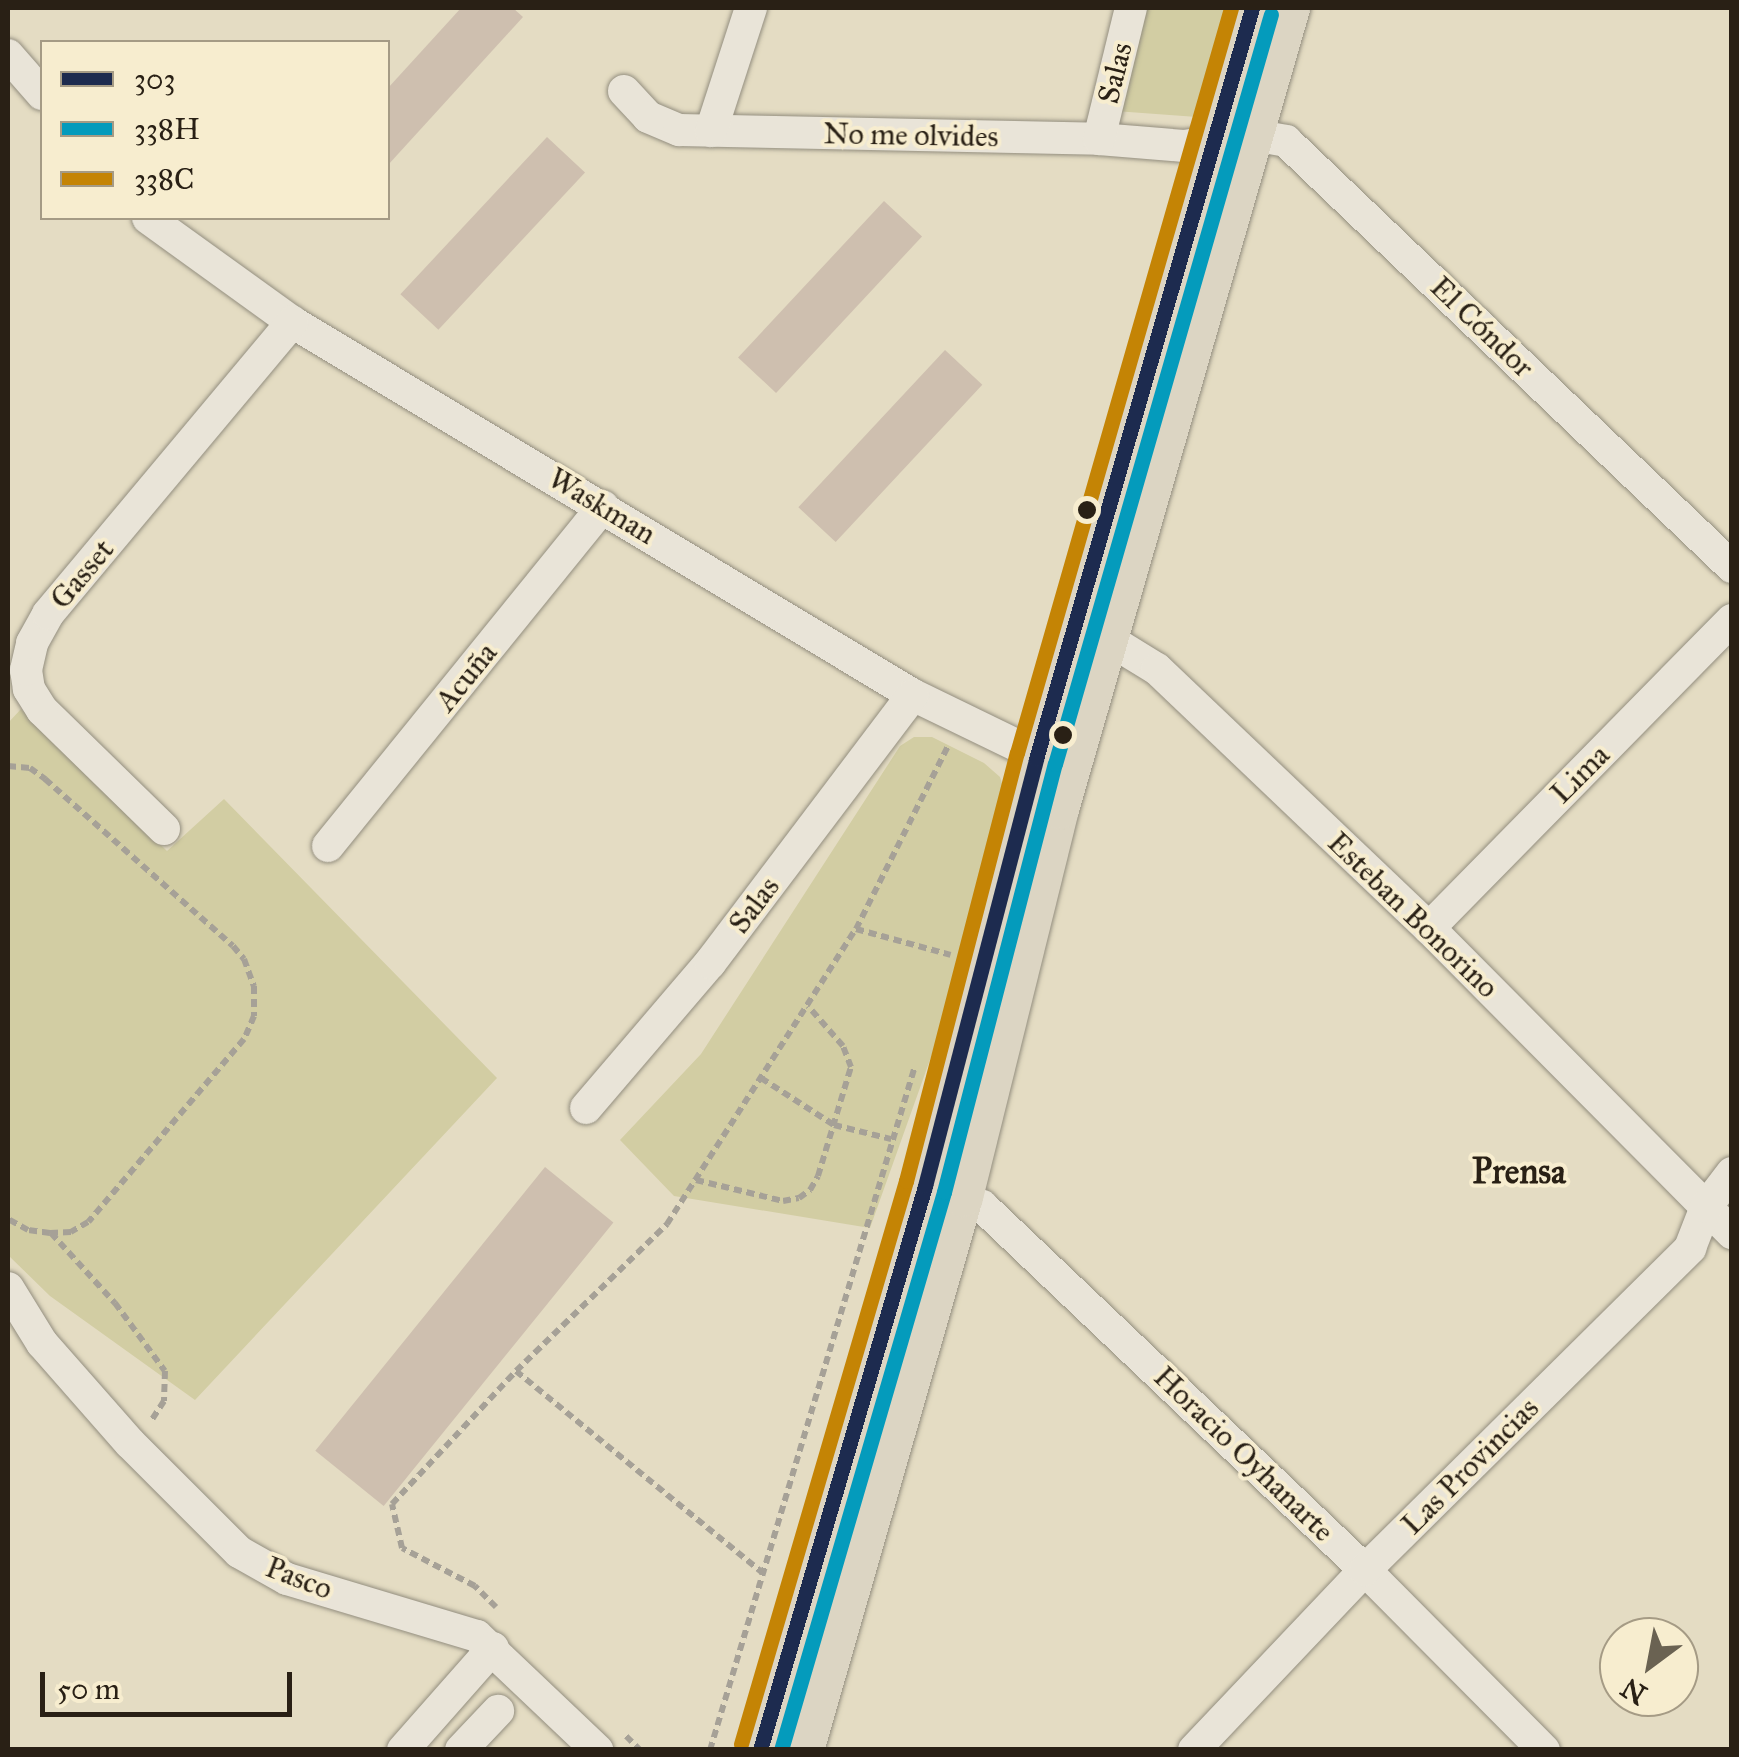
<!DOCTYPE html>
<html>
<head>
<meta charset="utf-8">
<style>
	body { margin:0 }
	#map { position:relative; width:1739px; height:1757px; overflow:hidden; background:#e4dcc3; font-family:"IM FELL Great Primer",serif }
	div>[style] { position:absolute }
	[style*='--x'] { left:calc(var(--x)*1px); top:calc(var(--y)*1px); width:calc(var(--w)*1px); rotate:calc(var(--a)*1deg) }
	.green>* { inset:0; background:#d2cda3 }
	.building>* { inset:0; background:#cebfaf; transform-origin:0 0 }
	.path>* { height:6px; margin-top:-3px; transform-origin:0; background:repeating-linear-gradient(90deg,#a6a197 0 8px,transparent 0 13px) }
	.roads { filter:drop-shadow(0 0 2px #938e7f) drop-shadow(0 0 2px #938e7f) }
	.minor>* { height:32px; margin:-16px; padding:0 16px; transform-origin:16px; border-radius:16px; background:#e9e4d8 }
	.major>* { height:40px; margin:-20px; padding:0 20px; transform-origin:20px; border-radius:20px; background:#dcd5c3 }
	.bus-1>* { height:15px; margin:-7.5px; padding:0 7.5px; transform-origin:7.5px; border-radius:7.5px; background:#1d2b4f }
	.bus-2>* { height:15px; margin:-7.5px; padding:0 7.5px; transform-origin:7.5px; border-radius:7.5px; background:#049bbc }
	.bus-3>* { height:15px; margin:-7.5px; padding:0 7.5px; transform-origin:7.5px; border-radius:7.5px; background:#c48405 }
	.dots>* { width:28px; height:28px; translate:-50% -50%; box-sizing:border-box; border:5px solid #f7edcf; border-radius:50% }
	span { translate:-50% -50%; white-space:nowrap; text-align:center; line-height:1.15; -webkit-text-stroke:8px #f7edcf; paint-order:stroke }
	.street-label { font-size:30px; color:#292015 }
	.quarter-label { font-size:35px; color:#292015; font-weight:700 }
	.frame { position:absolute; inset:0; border:10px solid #292015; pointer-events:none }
	.legend { position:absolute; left:40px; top:40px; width:350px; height:180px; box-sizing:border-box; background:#f7edcf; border:2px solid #a59b85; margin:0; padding:12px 18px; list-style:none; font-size:30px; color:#292015 }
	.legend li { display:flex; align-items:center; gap:20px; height:50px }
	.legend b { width:50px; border:2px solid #a59b85 }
	.north { position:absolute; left:1599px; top:1617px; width:100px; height:100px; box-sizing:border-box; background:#f7edcf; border:2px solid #a59b85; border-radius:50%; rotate:212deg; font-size:28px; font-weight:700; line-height:40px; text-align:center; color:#292015 }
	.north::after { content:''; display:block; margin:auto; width:35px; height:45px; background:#6a6252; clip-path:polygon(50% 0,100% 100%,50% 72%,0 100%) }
	.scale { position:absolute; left:40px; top:1672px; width:252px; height:45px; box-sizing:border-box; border:5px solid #292015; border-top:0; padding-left:12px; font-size:30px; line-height:35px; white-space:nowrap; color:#292015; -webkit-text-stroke:8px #f7edcf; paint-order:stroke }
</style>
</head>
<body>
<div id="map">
	<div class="green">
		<i style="clip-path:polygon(1146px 8px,1228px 8px,1197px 117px,1115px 111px)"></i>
		<i style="clip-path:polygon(21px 709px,167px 851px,224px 799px,497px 1078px,195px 1400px,50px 1296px,8px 1255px,8px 723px)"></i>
		<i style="clip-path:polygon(914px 737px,932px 737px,984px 763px,1000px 777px,1006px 796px,942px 1026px,870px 1228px,674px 1196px,620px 1140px,701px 1054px,900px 746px)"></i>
	</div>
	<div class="building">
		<i style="clip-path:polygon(461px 8px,513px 8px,523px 17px,388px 165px,388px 88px)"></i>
		<i style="left:547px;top:137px;width:52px;height:215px;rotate:43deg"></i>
		<i style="left:884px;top:201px;width:52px;height:214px;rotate:43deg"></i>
		<i style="left:945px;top:350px;width:51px;height:215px;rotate:43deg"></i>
		<i style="left:545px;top:1167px;width:88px;height:365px;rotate:39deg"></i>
	</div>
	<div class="path">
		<i style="--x:8;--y:766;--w:22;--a:5"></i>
		<i style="--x:30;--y:768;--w:19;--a:36"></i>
		<i style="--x:45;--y:779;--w:251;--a:41.6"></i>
		<i style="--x:233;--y:946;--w:17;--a:50"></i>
		<i style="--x:244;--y:959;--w:29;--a:70"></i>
		<i style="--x:254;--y:986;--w:30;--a:90"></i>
		<i style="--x:254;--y:1016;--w:25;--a:113"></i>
		<i style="--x:244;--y:1039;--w:240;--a:130.4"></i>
		<i style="--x:88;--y:1222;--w:20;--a:150"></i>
		<i style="--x:71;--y:1232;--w:21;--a:177"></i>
		<i style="--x:50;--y:1233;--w:22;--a:-172"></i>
		<i style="--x:28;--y:1230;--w:23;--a:-151"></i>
		<i style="--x:856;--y:929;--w:98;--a:15.3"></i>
		<i style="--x:761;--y:1078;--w:87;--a:32.8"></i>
		<i style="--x:834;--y:1125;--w:59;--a:13.8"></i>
		<i style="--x:696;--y:1180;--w:89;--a:13.6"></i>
		<i style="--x:783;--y:1201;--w:16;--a:-11"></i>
		<i style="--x:799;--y:1198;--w:14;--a:-36"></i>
		<i style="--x:810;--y:1190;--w:16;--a:-60"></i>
		<i style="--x:818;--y:1176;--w:114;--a:-73.2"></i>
		<i style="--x:851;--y:1067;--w:22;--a:-111"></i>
		<i style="--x:843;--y:1046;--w:53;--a:-131.2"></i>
		<i style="--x:51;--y:1233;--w:95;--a:47.6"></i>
		<i style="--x:115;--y:1303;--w:84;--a:53.7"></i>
		<i style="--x:165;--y:1371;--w:30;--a:92"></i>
		<i style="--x:164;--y:1401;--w:24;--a:123"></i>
		<i style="--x:516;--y:1371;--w:318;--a:39.3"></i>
		<i style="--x:496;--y:1607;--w:30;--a:-135"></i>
		<i style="--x:475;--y:1586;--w:82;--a:-152.5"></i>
		<i style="--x:402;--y:1548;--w:45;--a:-102.8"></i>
		<i style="--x:392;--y:1504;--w:182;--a:-47"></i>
		<i style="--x:516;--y:1371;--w:211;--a:-44.2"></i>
		<i style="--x:667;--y:1224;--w:350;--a:-57.4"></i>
		<i style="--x:856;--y:929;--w:207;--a:-63.3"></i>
		<i style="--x:626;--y:1736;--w:20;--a:45"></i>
		<i style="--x:710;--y:1750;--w:714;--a:-73.32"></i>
	</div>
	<div class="roads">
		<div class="minor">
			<i style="--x:8;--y:55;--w:52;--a:48.9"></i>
			<i style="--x:624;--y:91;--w:35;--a:47"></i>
			<i style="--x:648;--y:117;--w:34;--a:23"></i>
			<i style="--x:679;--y:130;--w:420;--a:1.2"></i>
			<i style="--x:1099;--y:139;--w:85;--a:4.7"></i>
			<i style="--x:1184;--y:146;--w:70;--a:-9.1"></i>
			<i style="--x:1253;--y:135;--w:34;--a:10"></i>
			<i style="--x:1286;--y:141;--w:617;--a:43.69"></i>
			<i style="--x:711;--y:131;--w:129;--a:-72"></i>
			<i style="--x:1099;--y:139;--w:135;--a:-76.3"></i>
			<i style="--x:148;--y:218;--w:178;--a:35.8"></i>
			<i style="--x:292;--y:322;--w:724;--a:30.99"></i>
			<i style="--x:913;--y:695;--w:160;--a:25.9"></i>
			<i style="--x:1086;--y:632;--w:23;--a:18"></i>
			<i style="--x:1108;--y:639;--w:57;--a:31.5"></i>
			<i style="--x:1157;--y:669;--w:376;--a:43.6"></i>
			<i style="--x:1429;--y:928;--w:430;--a:45.2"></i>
			<i style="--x:164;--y:829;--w:170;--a:-135.7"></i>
			<i style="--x:42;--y:710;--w:25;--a:-122"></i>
			<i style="--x:29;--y:689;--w:19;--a:-99"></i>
			<i style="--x:26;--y:670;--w:28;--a:-77"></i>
			<i style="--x:32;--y:643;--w:33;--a:-61"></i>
			<i style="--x:48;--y:614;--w:381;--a:-50.1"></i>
			<i style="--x:328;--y:846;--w:437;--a:-51"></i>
			<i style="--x:1429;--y:928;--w:432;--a:-45.5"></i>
			<i style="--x:586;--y:1108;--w:191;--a:-49.5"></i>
			<i style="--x:710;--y:963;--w:336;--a:-52.9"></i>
			<i style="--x:941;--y:1191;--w:44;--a:20.1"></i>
			<i style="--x:982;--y:1206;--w:528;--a:43.54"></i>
			<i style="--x:1365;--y:1570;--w:254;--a:45.2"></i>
			<i style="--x:8;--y:1288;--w:65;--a:58.3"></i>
			<i style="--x:42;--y:1343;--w:133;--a:48.7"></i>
			<i style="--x:130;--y:1443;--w:154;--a:45"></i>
			<i style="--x:239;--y:1552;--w:55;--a:29.4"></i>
			<i style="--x:287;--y:1579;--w:198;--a:16.7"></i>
			<i style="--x:477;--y:1636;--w:166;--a:43.5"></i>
			<i style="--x:403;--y:1750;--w:136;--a:-48.6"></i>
			<i style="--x:461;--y:1750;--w:54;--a:-46.5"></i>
			<i style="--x:1194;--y:1750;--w:248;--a:-46.5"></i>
			<i style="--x:1365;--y:1570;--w:458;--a:-44.7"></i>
			<i style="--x:1690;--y:1248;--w:44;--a:-68.7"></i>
			<i style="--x:1706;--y:1207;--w:43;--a:-52.6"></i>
		</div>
		<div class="major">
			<i style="--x:760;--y:1750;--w:588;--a:-73.69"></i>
			<i style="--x:925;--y:1186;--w:441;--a:-75.4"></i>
			<i style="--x:1036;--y:759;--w:781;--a:-73.95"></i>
			<i style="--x:804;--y:1750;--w:575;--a:-73.96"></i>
			<i style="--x:963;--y:1197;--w:400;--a:-76.1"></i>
			<i style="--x:1059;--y:809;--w:834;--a:-73.91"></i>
		</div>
	</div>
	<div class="bus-1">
		<i style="--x:760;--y:1750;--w:588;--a:-73.69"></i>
		<i style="--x:925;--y:1186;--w:441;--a:-75.4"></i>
		<i style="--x:1036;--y:759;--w:781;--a:-73.95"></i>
	</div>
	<div class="bus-2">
		<i style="--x:781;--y:1750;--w:581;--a:-73.72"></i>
		<i style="--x:944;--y:1192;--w:442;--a:-75.5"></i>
		<i style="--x:1055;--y:764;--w:780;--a:-73.93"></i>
	</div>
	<div class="bus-3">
		<i style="--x:741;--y:1744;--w:587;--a:-73.67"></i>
		<i style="--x:906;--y:1181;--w:442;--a:-75.5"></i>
		<i style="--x:1017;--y:753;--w:775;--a:-73.97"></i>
	</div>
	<div class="dots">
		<i style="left:1087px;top:510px;background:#292015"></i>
		<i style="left:1063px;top:735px;background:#292015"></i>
	</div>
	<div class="street-label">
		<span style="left:1115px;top:73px;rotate:-76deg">Salas</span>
		<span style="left:911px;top:135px;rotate:1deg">No me olvides</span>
		<span style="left:1482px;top:327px;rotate:44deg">El Cóndor</span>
		<span style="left:602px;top:506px;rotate:31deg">Waskman</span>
		<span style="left:82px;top:574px;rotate:-50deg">Gasset</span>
		<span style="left:466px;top:677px;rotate:-51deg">Acuña</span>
		<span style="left:1580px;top:774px;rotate:-45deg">Lima</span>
		<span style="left:754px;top:905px;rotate:-53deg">Salas</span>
		<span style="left:1413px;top:915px;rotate:44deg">Esteban Bonorino</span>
		<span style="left:1244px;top:1454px;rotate:44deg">Horacio Oyhanarte</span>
		<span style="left:1470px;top:1466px;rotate:-45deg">Las Provincias</span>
		<span style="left:299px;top:1578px;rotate:21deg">Pasco</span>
	</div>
	<div class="quarter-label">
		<span style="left:1519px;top:1172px">Prensa</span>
	</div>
	<div class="frame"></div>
	<ul class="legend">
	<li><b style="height:12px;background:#1d2b4f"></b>303</li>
	<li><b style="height:12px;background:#049bbc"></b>338H</li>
	<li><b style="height:12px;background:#c48405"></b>338C</li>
	</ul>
	<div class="north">N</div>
	<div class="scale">50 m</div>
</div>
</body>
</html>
